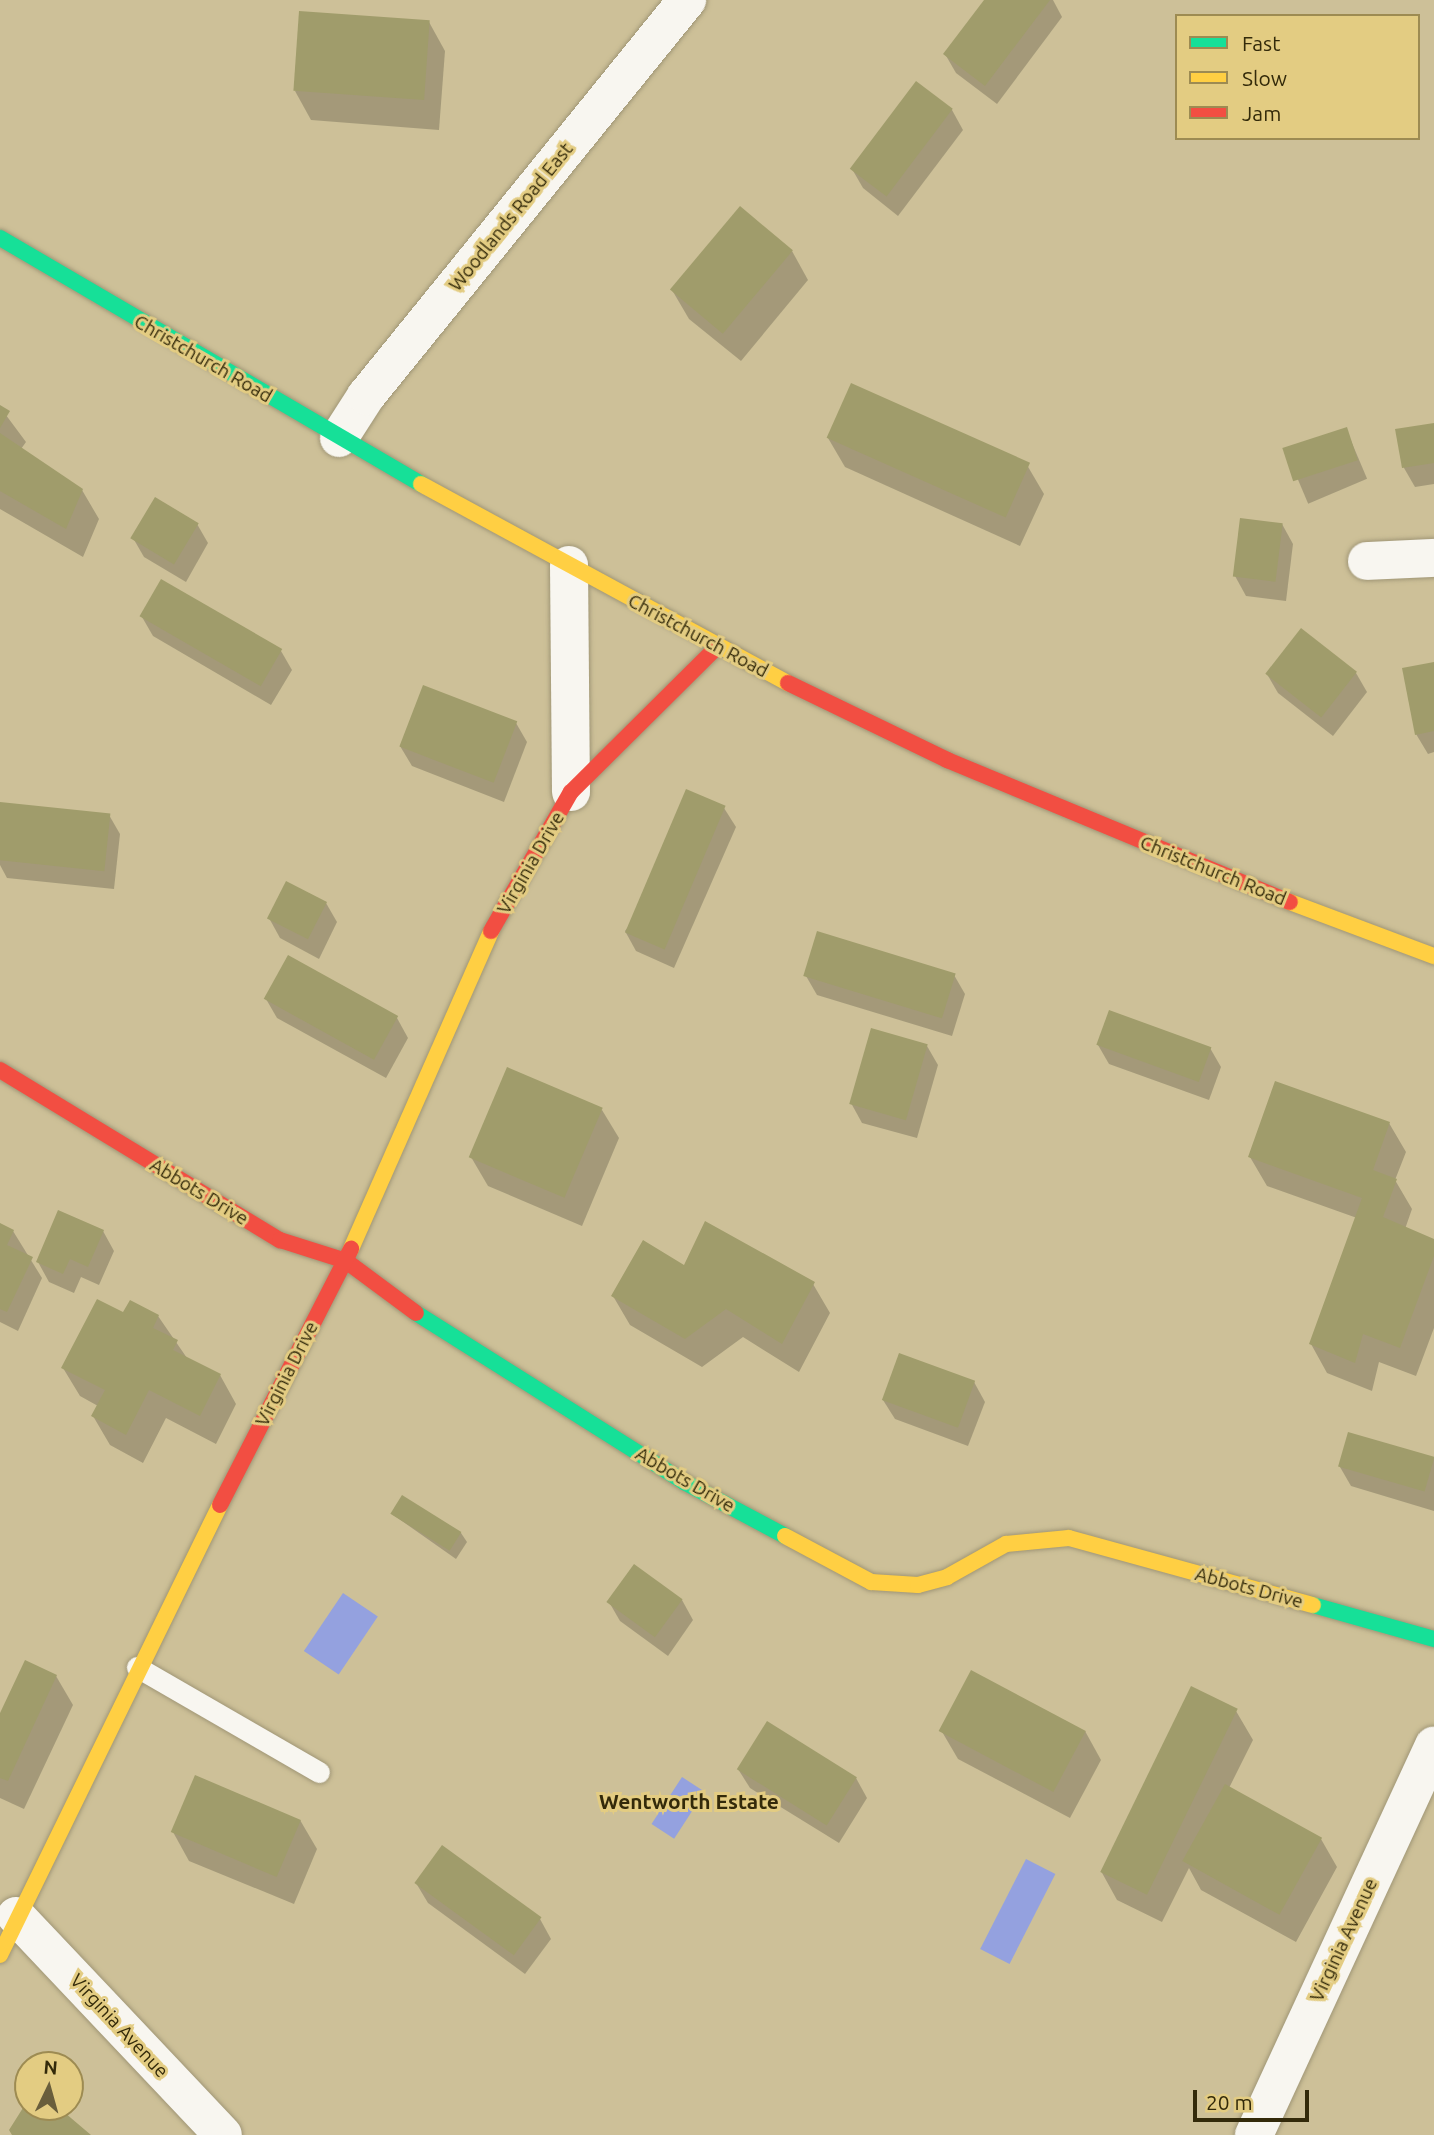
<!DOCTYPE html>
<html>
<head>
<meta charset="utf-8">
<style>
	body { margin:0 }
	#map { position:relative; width:1434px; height:2135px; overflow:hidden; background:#cdc098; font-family:Ubuntu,sans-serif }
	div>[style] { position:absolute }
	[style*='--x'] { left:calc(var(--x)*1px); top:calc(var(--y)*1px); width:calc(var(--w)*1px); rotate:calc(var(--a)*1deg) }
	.water>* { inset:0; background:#94a1df; transform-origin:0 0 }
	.shadow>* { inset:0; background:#0003; transform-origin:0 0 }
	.building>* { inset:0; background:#a09c6b; transform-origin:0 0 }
	.roads { filter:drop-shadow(0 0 2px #a09676) drop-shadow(0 0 2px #a09676) }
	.lane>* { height:21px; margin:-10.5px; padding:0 10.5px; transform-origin:10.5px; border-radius:10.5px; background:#f8f6f0 }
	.street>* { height:38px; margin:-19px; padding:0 19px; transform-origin:19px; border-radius:19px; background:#f8f6f0 }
	.fast>* { height:16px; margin:-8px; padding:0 8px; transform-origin:8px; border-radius:8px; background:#16e098 }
	.slow>* { height:16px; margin:-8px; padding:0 8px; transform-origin:8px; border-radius:8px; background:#ffcf43 }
	.jam>* { height:16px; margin:-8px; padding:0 8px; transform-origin:8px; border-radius:8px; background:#f24e42 }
	span { translate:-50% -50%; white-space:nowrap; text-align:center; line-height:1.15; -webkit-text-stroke:6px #e3cc82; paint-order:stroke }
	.street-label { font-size:19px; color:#332a0a }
	.neighbourhood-label { font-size:21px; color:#332a0a; font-weight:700 }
	.legend { position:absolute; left:1175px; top:14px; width:245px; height:126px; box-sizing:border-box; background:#e3cc82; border:2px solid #9d8b52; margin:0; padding:9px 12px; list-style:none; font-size:21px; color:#332a0a }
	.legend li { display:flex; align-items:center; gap:14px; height:35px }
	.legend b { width:35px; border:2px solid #9d8b52 }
	.north { position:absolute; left:14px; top:2051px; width:70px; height:70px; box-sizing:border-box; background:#e3cc82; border:2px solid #9d8b52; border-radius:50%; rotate:5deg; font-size:19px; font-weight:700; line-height:28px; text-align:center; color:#332a0a }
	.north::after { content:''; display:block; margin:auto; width:24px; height:32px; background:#695e3c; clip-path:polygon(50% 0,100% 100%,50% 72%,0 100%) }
	.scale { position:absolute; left:1193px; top:2090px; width:116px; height:32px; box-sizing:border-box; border:4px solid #332a0a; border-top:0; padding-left:9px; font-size:21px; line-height:24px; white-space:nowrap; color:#332a0a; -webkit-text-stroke:5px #e3cc82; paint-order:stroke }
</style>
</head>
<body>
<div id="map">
	<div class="water">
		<i style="left:343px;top:1593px;width:42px;height:70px;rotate:34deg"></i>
		<i style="left:682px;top:1777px;width:27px;height:56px;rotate:33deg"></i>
		<i style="left:1026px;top:1859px;width:33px;height:101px;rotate:27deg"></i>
	</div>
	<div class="shadow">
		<i style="clip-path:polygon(986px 0,1053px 0,1062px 17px,997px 104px,956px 73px,945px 54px)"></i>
		<i style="clip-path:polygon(429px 22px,445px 51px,439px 130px,311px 120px,295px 91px)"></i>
		<i style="clip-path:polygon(916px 83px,952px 110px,963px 130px,898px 216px,863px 188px,852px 169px)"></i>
		<i style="clip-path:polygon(792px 251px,808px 280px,741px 361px,689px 319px,672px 290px)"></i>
		<i style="clip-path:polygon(0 407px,26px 442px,21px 449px,82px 490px,99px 519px,83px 557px,0 509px)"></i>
		<i style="clip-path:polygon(1434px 424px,1434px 484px,1415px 487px,1404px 468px,1397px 430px)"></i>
		<i style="left:1346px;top:429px;width:54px;height:64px;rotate:67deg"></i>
		<i style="clip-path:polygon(828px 438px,1027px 465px,1044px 494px,1020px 546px,845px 467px)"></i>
		<i style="clip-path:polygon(197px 524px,208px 543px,186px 582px,144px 557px,133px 538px)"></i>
		<i style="clip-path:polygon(1282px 524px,1293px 544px,1286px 601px,1246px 596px,1235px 576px)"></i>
		<i style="clip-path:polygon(142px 617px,281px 651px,292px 670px,271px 705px,153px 636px)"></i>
		<i style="clip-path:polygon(1434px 664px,1434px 752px,1428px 754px,1416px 734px)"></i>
		<i style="clip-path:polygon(1356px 673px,1367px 692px,1333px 736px,1278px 693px,1267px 674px)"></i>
		<i style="clip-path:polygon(516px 723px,527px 742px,504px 802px,412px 766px,400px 746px)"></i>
		<i style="clip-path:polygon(724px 808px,736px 827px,674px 968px,636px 951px,625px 931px)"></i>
		<i style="clip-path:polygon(109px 815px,120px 834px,114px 889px,7px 878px,0 865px,0 820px)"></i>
		<i style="clip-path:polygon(326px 903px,337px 922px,319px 959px,280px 938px,269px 918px)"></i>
		<i style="clip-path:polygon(954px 975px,965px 994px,952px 1036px,817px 995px,806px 976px)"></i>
		<i style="clip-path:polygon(266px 999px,397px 1018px,408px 1038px,386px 1078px,277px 1018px)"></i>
		<i style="clip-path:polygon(1098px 1045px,1210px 1048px,1221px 1067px,1209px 1100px,1109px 1064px)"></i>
		<i style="clip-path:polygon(927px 1046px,938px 1065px,917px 1138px,862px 1123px,851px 1103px)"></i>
		<i style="clip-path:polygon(602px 1110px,619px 1138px,582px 1226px,488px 1186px,471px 1157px)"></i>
		<i style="clip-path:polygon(1389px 1123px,1406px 1152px,1395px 1180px,1412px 1209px,1405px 1229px,1434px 1241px,1434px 1328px,1416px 1376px,1379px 1362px,1372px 1391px,1327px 1373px,1311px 1344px,1357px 1218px,1267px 1186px,1250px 1157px)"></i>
		<i style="clip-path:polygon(0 1225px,13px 1231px,42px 1278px,18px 1331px,0 1322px)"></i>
		<i style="clip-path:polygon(103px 1231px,114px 1251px,99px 1285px,81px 1277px,74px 1293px,49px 1282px,38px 1262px)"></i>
		<i style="clip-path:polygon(813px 1284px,830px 1313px,799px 1372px,743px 1337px,702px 1367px,630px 1325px,613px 1296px)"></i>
		<i style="clip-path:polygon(124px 1314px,158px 1316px,187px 1358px,220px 1375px,236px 1404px,216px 1444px,166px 1418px,143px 1463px,110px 1445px,93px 1416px,98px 1406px,80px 1396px,63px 1368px)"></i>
		<i style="clip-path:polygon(974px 1382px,985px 1402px,968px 1446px,895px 1419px,883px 1400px)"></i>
		<i style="clip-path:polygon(1349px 1434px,1434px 1459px,1434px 1511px,1351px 1486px,1340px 1467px)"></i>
		<i style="clip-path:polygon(392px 1514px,461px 1533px,467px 1542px,456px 1559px)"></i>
		<i style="clip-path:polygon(634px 1566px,682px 1600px,693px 1620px,668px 1656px,620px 1621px,609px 1602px)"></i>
		<i style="clip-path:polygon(56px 1676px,73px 1705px,24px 1809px,0 1798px,0 1718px)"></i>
		<i style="clip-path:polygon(1236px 1711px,1253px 1740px,1229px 1788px,1321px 1839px,1337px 1867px,1296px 1942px,1201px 1890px,1189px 1868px,1162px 1922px,1117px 1900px,1101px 1871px)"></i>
		<i style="clip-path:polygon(941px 1730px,1085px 1731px,1101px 1760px,1070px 1818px,958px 1759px)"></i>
		<i style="clip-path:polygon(738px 1769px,856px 1778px,867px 1798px,839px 1843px,750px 1788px)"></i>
		<i style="clip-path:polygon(300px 1820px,317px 1849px,294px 1904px,189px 1861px,173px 1832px)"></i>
		<i style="clip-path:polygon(443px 1848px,540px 1919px,551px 1939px,525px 1974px,428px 1903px,416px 1883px)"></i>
	</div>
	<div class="building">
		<i style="clip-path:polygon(984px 0,1050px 0,985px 86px,943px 54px)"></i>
		<i style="left:299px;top:11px;width:131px;height:80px;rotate:4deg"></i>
		<i style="left:916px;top:81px;width:46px;height:110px;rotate:37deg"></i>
		<i style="left:740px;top:206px;width:69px;height:109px;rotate:40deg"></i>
		<i style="left:851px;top:383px;width:196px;height:60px;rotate:24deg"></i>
		<i style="clip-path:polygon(0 405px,10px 411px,0 428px)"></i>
		<i style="clip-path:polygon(1434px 423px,1434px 463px,1402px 468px,1395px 429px)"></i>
		<i style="left:1347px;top:427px;width:35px;height:68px;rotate:72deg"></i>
		<i style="clip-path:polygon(0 433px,83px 489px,66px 529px,0 491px)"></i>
		<i style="left:155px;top:497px;width:51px;height:48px;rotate:31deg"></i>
		<i style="left:1240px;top:518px;width:43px;height:59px;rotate:7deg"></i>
		<i style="left:161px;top:579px;width:140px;height:43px;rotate:30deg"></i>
		<i style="left:1301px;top:628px;width:71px;height:58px;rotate:38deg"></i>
		<i style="clip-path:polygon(1434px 662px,1434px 731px,1415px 735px,1402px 668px)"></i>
		<i style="left:423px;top:685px;width:101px;height:66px;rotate:21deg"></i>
		<i style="left:686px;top:789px;width:43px;height:156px;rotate:23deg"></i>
		<i style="left:0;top:802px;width:111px;height:58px;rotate:6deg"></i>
		<i style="left:286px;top:881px;width:46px;height:42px;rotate:27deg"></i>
		<i style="left:817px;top:931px;width:145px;height:47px;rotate:17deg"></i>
		<i style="left:288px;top:955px;width:126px;height:50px;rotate:29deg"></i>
		<i style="left:1109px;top:1010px;width:109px;height:37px;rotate:20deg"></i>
		<i style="left:871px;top:1028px;width:59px;height:79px;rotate:16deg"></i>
		<i style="left:507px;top:1067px;width:104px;height:98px;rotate:23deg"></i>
		<i style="clip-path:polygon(1275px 1081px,1390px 1122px,1373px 1170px,1397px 1179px,1383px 1217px,1434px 1239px,1434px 1256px,1400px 1348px,1363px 1334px,1355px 1363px,1309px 1344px,1362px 1198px,1248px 1157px)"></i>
		<i style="clip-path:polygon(58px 1210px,104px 1230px,88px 1267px,70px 1259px,63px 1274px,36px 1262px)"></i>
		<i style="clip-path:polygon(705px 1221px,815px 1282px,782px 1344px,726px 1309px,685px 1339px,611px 1296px,643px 1240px,684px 1265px)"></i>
		<i style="clip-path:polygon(0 1223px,14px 1230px,7px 1245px,33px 1257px,7px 1312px,0 1309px)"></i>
		<i style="clip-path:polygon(97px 1299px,123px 1312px,130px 1300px,159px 1315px,153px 1328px,178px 1340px,173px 1350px,221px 1374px,200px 1416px,149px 1390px,126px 1435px,91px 1416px,105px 1390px,61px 1368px)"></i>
		<i style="left:899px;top:1353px;width:81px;height:50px;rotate:20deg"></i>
		<i style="left:1348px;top:1432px;width:90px;height:36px;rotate:16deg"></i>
		<i style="left:402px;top:1495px;width:70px;height:22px;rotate:32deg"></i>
		<i style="left:634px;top:1564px;width:60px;height:47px;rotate:36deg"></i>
		<i style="clip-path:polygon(25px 1660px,57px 1675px,8px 1781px,0 1778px,0 1713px)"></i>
		<i style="left:971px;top:1670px;width:130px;height:69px;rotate:28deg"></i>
		<i style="left:1191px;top:1686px;width:52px;height:207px;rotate:26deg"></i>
		<i style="left:767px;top:1721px;width:106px;height:57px;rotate:32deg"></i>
		<i style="left:195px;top:1775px;width:115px;height:62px;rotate:23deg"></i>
		<i style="left:1225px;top:1784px;width:111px;height:88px;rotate:29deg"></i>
		<i style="left:442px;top:1845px;width:123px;height:47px;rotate:36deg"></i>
		<i style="clip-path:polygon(28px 2100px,28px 2107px,58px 2107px,91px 2135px,12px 2135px,9px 2130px)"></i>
	</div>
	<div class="roads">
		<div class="lane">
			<i style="--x:137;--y:1667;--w:210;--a:30"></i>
		</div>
		<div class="street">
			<i style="--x:339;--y:438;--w:50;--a:-57.3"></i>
			<i style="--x:366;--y:396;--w:510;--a:-50.97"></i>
			<i style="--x:1367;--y:561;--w:67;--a:-2.6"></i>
			<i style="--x:569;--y:565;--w:227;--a:89.5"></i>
			<i style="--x:16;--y:1916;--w:301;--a:46.6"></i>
			<i style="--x:1254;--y:2135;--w:429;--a:-65.2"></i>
		</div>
		<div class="fast">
			<i style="--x:0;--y:238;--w:488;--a:30.3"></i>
			<i style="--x:416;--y:1313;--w:317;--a:32.2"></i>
			<i style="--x:684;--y:1482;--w:115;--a:28.1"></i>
			<i style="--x:1313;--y:1605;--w:126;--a:15.7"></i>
		</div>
		<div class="slow">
			<i style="--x:421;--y:484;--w:417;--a:28.5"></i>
			<i style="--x:1290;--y:902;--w:154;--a:20.6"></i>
			<i style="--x:351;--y:1249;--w:347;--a:-66.2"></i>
			<i style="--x:785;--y:1536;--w:98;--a:28.1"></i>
			<i style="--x:871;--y:1582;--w:47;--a:3.7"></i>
			<i style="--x:918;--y:1585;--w:30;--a:-15"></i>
			<i style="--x:947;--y:1577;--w:68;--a:-29.2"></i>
			<i style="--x:1006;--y:1544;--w:63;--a:-5.4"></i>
			<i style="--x:1069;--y:1538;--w:253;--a:15.4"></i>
			<i style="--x:0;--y:1955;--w:501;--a:-63.95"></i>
		</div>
		<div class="jam">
			<i style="--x:788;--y:683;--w:177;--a:25.8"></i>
			<i style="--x:947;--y:760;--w:371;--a:22.5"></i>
			<i style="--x:491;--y:931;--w:160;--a:-60.1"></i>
			<i style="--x:571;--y:792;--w:204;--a:-44.8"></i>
			<i style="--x:0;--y:1070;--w:328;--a:31.3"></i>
			<i style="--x:280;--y:1240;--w:69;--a:17.7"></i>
			<i style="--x:346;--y:1261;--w:87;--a:36.6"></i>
			<i style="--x:220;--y:1505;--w:288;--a:-62.9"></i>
		</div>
	</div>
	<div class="street-label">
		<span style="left:511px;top:217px;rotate:-51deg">Woodlands Road East</span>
		<span style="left:203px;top:359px;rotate:30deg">Christchurch Road</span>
		<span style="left:698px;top:636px;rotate:28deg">Christchurch Road</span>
		<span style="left:531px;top:863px;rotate:-60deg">Virginia Drive</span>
		<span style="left:1213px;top:871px;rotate:22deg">Christchurch Road</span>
		<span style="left:199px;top:1192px;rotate:31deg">Abbots Drive</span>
		<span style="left:287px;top:1374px;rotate:-63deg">Virginia Drive</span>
		<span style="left:685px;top:1480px;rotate:30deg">Abbots Drive</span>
		<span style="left:1249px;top:1588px;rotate:15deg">Abbots Drive</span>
		<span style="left:1344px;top:1940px;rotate:-65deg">Virginia Avenue</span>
		<span style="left:119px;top:2026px;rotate:47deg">Virginia Avenue</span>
	</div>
	<div class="neighbourhood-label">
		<span style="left:689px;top:1801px">Wentworth Estate</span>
	</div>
	<ul class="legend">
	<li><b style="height:9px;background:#16e098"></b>Fast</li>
	<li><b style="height:9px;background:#ffcf43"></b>Slow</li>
	<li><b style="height:9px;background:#f24e42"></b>Jam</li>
	</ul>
	<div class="north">N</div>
	<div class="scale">20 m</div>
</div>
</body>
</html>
